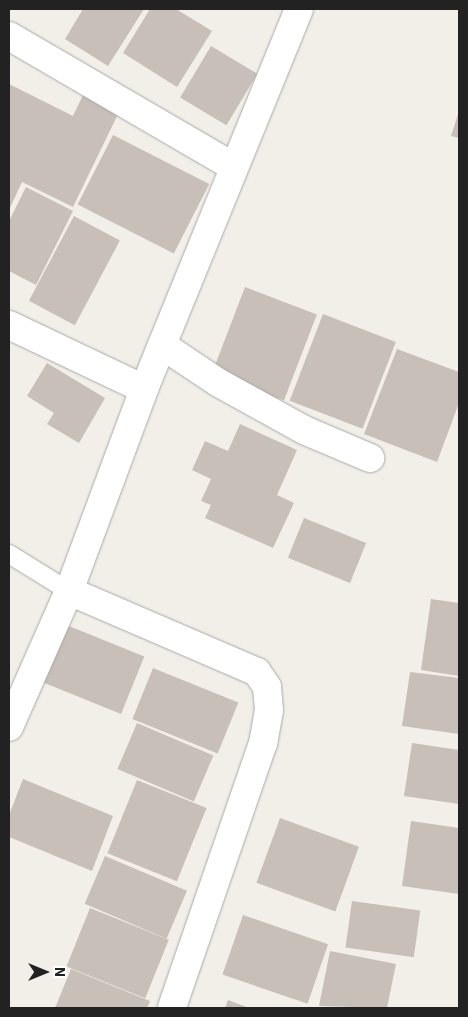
<!DOCTYPE html>
<html>
<head>
<meta charset="utf-8">
<style>
	body { margin:0 }
	#map { position:relative; width:468px; height:1017px; overflow:hidden; background:#f2efe9; font-family:"IBM Plex Sans",sans-serif }
	div>[style] { position:absolute }
	[style*='--x'] { left:calc(var(--x)*1px); top:calc(var(--y)*1px); width:calc(var(--w)*1px); rotate:calc(var(--a)*1deg) }
	.building>* { inset:0; background:#c7bfb8; transform-origin:0 0 }
	.roads { filter:drop-shadow(0 0 1px #a9a9a9) drop-shadow(0 0 1px #a9a9a9) }
	.service>* { height:18px; margin:-9px; padding:0 9px; transform-origin:9px; border-radius:9px; background:#fff }
	.minor>* { height:28px; margin:-14px; padding:0 14px; transform-origin:14px; border-radius:14px; background:#fff }
	span { translate:-50% -50%; white-space:nowrap; text-align:center; line-height:1.15; -webkit-text-stroke:4px #fff; paint-order:stroke }
	.frame { position:absolute; inset:0; border:10px solid #222; pointer-events:none }
	.north { position:absolute; left:20px; top:947px; width:50px; height:50px; -webkit-text-stroke:4px #fff; paint-order:stroke; rotate:90deg; font-size:14px; font-weight:700; line-height:20px; text-align:center; color:#222 }
	.north::after { content:''; display:block; margin:auto; width:18px; height:22px; background:#222; clip-path:polygon(50% 0,100% 100%,50% 72%,0 100%) }
</style>
</head>
<body>
<div id="map">
	<div class="building">
		<i style="clip-path:polygon(83px 9px,144px 9px,108px 66px,65px 39px)"></i>
		<i style="clip-path:polygon(150px 9px,176px 9px,212px 31px,177px 87px,123px 53px)"></i>
		<i style="left:211px;top:46px;width:54px;height:60px;rotate:31deg"></i>
		<i style="clip-path:polygon(9px 84px,73px 116px,83px 95px,119px 112px,73px 207px,22px 182px,9px 210px)"></i>
		<i style="clip-path:polygon(459px 111px,459px 138px,451px 136px)"></i>
		<i style="left:113px;top:135px;width:108px;height:78px;rotate:27deg"></i>
		<i style="clip-path:polygon(26px 187px,73px 211px,36px 285px,9px 271px,9px 221px)"></i>
		<i style="left:74px;top:216px;width:52px;height:96px;rotate:28deg"></i>
		<i style="left:245px;top:287px;width:77px;height:92px;rotate:21deg"></i>
		<i style="left:323px;top:314px;width:78px;height:93px;rotate:21deg"></i>
		<i style="clip-path:polygon(397px 349px,459px 372px,459px 403px,437px 462px,364px 434px)"></i>
		<i style="clip-path:polygon(47px 363px,105px 398px,79px 443px,47px 424px,54px 413px,27px 396px)"></i>
		<i style="clip-path:polygon(240px 424px,297px 450px,277px 495px,294px 503px,273px 548px,205px 518px,211px 505px,201px 501px,211px 479px,192px 470px,205px 441px,228px 451px)"></i>
		<i style="left:304px;top:518px;width:67px;height:43px;rotate:22deg"></i>
		<i style="clip-path:polygon(431px 599px,459px 603px,459px 676px,421px 670px)"></i>
		<i style="left:59px;top:622px;width:92px;height:62px;rotate:22deg"></i>
		<i style="left:153px;top:668px;width:92px;height:55px;rotate:22deg"></i>
		<i style="clip-path:polygon(410px 672px,459px 678px,459px 734px,402px 726px)"></i>
		<i style="left:137px;top:723px;width:83px;height:50px;rotate:23deg"></i>
		<i style="clip-path:polygon(412px 743px,459px 750px,459px 804px,404px 796px)"></i>
		<i style="clip-path:polygon(23px 779px,113px 816px,92px 871px,9px 837px,9px 815px)"></i>
		<i style="left:137px;top:780px;width:75px;height:79px;rotate:22deg"></i>
		<i style="left:280px;top:818px;width:84px;height:69px;rotate:20deg"></i>
		<i style="clip-path:polygon(411px 821px,459px 828px,459px 894px,402px 886px)"></i>
		<i style="left:105px;top:856px;width:89px;height:52px;rotate:23deg"></i>
		<i style="left:352px;top:901px;width:69px;height:47px;rotate:8deg"></i>
		<i style="left:90px;top:908px;width:85px;height:63px;rotate:22deg"></i>
		<i style="left:243px;top:915px;width:90px;height:63px;rotate:19deg"></i>
		<i style="clip-path:polygon(330px 951px,396px 964px,387px 1008px,319px 1006px)"></i>
		<i style="clip-path:polygon(71px 969px,150px 1001px,147px 1008px,55px 1008px)"></i>
		<i style="clip-path:polygon(228px 1000px,249px 1008px,225px 1008px)"></i>
	</div>
	<div class="roads">
		<div class="service">
			<i style="--x:9;--y:554;--w:70;--a:31.7"></i>
		</div>
		<div class="minor">
			<i style="--x:9;--y:36;--w:258;--a:30.2"></i>
			<i style="--x:9;--y:325;--w:149;--a:25.4"></i>
			<i style="--x:162;--y:345;--w:69;--a:33.7"></i>
			<i style="--x:219;--y:383;--w:97;--a:28.9"></i>
			<i style="--x:304;--y:430;--w:72;--a:23"></i>
			<i style="--x:69;--y:591;--w:205;--a:23.3"></i>
			<i style="--x:257;--y:672;--w:18;--a:56"></i>
			<i style="--x:267;--y:687;--w:23;--a:85"></i>
			<i style="--x:269;--y:710;--w:34;--a:100"></i>
			<i style="--x:263;--y:743;--w:280;--a:109"></i>
			<i style="--x:9;--y:727;--w:149;--a:-66.2"></i>
			<i style="--x:69;--y:591;--w:215;--a:-69.6"></i>
			<i style="--x:144;--y:389;--w:410;--a:-67.8"></i>
		</div>
	</div>
	<div class="frame"></div>
	<div class="north">N</div>
</div>
</body>
</html>
